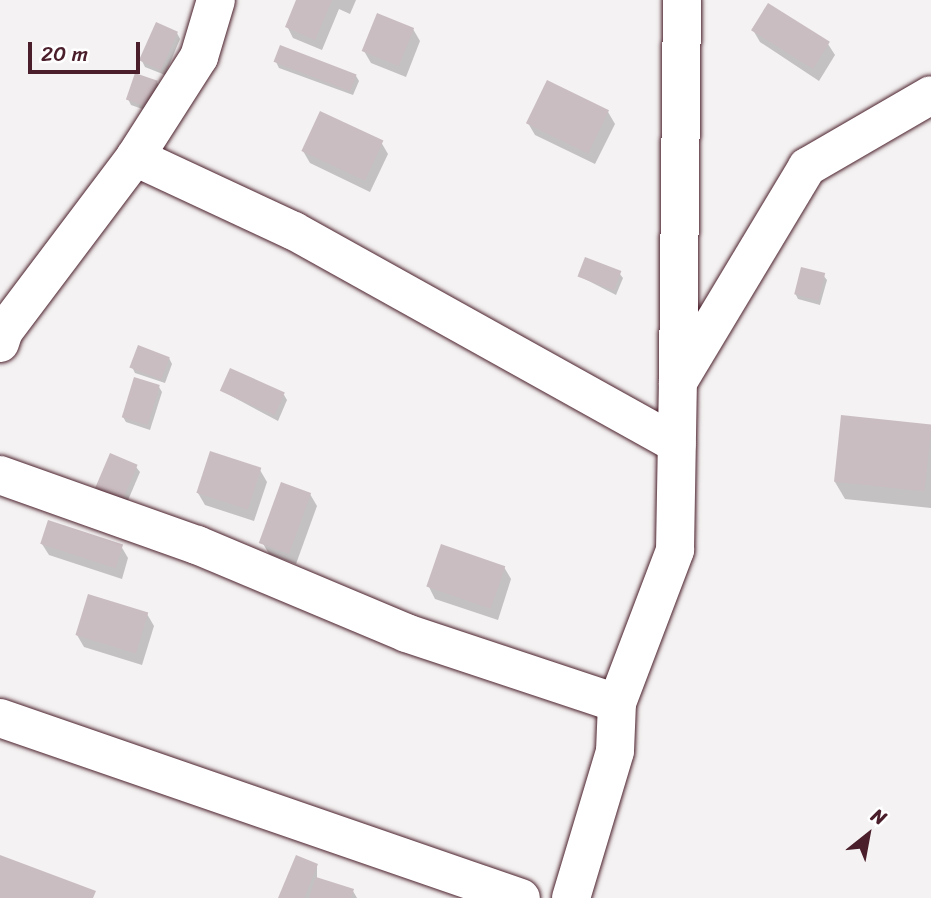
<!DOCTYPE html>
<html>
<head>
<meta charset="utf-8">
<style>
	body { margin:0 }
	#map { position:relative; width:931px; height:898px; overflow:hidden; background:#f4f2f2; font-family:Sriracha,sans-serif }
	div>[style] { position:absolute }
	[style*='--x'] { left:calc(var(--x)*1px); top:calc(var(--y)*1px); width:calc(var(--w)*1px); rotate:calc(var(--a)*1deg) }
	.shadow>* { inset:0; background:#0003 }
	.building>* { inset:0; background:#cabdc1; transform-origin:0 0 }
	.roads { filter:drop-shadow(0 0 2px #4a1f2b) drop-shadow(0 0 2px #4a1f2b) }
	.minor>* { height:38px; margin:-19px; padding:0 19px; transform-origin:19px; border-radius:19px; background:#fff }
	span { translate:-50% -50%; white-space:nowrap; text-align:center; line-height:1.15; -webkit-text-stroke:6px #fff; paint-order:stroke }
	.north { position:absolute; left:833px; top:800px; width:70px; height:70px; -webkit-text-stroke:5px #fff; paint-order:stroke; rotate:31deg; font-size:19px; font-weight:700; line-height:28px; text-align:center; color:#4a1f2b }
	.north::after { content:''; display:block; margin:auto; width:24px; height:32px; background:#4a1f2b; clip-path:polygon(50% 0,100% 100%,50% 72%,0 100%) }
	.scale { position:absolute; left:28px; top:42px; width:112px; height:32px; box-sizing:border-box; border:4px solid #4a1f2b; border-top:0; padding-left:9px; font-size:21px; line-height:24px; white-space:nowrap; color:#4a1f2b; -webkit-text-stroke:5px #fff; paint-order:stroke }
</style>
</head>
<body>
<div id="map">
	<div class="shadow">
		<i style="clip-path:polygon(298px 0,356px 0,350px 14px,339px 9px,322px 50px,293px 38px,287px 26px)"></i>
		<i style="clip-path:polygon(413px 29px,420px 41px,406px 77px,371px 63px,364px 51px)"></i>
		<i style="clip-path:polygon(753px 30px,828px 44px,835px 55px,819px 81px,760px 42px)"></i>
		<i style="clip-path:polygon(177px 33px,180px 39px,165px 75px,145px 67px,142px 61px)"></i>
		<i style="clip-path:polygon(276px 62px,356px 76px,359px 81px,353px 95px,279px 68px)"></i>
		<i style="clip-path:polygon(157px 82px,160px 88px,151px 112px,131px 105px,128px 99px)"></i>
		<i style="clip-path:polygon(608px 112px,615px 124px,595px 164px,535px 135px,528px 123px)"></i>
		<i style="clip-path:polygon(381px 142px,388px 154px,370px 192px,310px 163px,303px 151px)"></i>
		<i style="clip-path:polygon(619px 273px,623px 278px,616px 295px,579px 276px)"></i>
		<i style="clip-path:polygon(823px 275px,827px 280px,820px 305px,798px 299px,795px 293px)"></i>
		<i style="clip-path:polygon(169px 358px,172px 364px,165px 383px,135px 373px,132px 367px)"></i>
		<i style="clip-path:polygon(159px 387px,162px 392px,150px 430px,126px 422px,123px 417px)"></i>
		<i style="clip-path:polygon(222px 391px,284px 395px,287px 400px,278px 421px)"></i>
		<i style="clip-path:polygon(931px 427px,931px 508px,845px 499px,835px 482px)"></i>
		<i style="clip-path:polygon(136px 467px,140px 472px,126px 505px,100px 494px,97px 488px)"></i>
		<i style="clip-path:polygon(260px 470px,267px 482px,254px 521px,205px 505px,198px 493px)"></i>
		<i style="clip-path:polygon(310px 494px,317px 506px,296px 564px,269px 554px,262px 542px)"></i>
		<i style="clip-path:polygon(42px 544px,121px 546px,128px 558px,122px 579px,49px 555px)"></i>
		<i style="clip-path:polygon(504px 567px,511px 579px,498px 620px,435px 599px,429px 587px)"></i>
		<i style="clip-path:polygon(147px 614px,154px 626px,142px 665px,84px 647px,77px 635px)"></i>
		<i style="clip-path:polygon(317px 865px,317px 879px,353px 891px,357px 898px,280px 898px)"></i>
	</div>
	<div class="building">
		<i style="clip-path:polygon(296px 0,332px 0,315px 40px,285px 27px)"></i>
		<i style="left:768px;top:3px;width:73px;height:32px;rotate:32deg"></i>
		<i style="left:377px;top:13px;width:40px;height:41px;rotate:22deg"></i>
		<i style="left:156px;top:22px;width:24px;height:42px;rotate:24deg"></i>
		<i style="left:280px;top:45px;width:82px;height:18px;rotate:21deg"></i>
		<i style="left:135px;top:73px;width:24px;height:28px;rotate:19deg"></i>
		<i style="left:547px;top:80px;width:69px;height:48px;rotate:26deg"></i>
		<i style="left:320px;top:111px;width:70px;height:44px;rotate:25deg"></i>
		<i style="left:585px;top:257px;width:39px;height:21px;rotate:21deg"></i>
		<i style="left:801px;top:267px;width:25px;height:28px;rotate:14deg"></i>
		<i style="left:138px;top:345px;width:34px;height:24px;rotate:21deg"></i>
		<i style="left:230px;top:368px;width:60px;height:25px;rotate:24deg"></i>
		<i style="left:134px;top:377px;width:27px;height:42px;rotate:17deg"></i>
		<i style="left:841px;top:415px;width:91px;height:67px;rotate:6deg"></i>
		<i style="left:210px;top:451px;width:54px;height:44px;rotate:18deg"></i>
		<i style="left:110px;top:453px;width:30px;height:38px;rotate:23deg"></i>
		<i style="left:281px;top:482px;width:32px;height:65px;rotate:20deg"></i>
		<i style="left:48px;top:520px;width:79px;height:25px;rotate:18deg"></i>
		<i style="left:441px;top:544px;width:68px;height:45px;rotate:19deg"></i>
		<i style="left:88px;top:594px;width:63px;height:43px;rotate:17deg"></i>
		<i style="clip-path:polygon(0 855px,96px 891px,93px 898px,0 898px)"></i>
		<i style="clip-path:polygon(296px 855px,318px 864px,304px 898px,278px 898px)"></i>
		<i style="clip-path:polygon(316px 877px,354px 889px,351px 898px,309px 898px)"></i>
	</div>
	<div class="roads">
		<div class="minor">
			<i style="--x:135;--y:157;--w:175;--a:25"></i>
			<i style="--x:294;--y:231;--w:438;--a:29.1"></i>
			<i style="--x:0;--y:343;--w:13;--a:-72"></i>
			<i style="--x:4;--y:331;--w:218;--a:-53"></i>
			<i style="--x:135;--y:157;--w:119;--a:-57.4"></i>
			<i style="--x:199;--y:57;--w:59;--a:-73.4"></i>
			<i style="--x:678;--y:379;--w:379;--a:-89.4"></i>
			<i style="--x:0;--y:475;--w:209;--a:19.6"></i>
			<i style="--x:197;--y:545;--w:227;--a:22.8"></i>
			<i style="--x:406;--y:633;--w:222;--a:18.4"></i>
			<i style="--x:0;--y:718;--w:551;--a:19.06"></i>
			<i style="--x:571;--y:898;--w:153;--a:-73.3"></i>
			<i style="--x:615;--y:751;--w:48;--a:-87.6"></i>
			<i style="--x:617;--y:703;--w:164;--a:-69.2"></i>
			<i style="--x:675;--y:550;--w:168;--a:-89"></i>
			<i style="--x:678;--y:382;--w:251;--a:-59"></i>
			<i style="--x:807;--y:167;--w:143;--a:-30.1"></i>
		</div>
	</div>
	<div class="north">N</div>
	<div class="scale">20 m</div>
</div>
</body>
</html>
